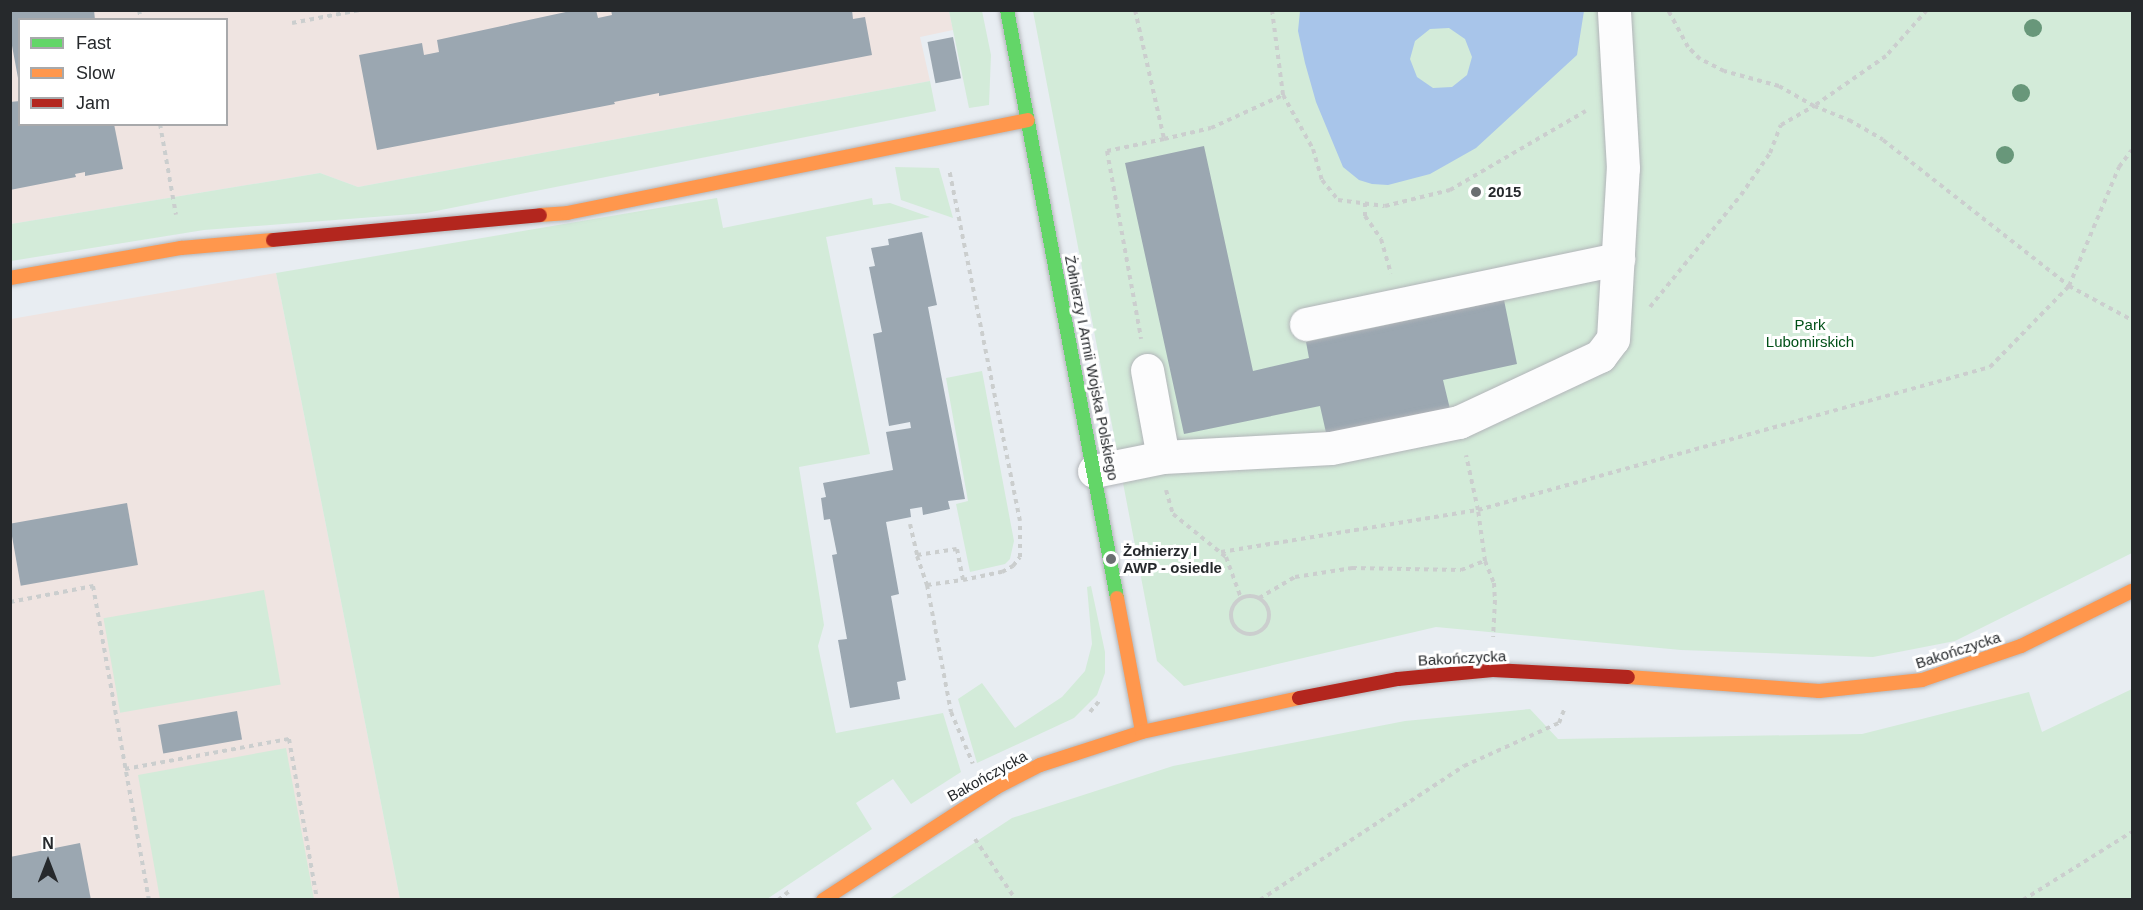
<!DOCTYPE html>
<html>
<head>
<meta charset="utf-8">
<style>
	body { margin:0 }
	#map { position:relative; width:2143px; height:910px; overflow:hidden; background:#e8edf2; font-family:Arial,sans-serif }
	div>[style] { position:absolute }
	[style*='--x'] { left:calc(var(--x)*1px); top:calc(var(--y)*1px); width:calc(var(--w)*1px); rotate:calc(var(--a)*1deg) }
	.education>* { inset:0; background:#efe4e1 }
	.green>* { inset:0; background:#d3ebd9; transform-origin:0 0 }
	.water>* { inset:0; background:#a8c5ea }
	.building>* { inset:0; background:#9ba7b1; transform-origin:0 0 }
	.path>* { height:4px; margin-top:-2px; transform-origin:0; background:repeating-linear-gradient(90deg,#cbcece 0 4.5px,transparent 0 9px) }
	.path>.ring { margin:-2px; padding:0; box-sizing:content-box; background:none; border:4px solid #cbcece; border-radius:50% }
	.roads { filter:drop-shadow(0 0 2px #b2b5b9) drop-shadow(0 0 2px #b2b5b9) }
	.street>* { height:33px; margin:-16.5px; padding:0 16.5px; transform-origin:16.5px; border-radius:16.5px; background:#fcfcfd }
	.fast>* { height:14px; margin:-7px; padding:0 7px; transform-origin:7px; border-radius:7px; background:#63d668 }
	.slow>* { height:14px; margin:-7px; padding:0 7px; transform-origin:7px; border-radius:7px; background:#ff974d }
	.jam>* { height:14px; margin:-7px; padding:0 7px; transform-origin:7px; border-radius:7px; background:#b3261e }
	.trees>* { width:18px; height:18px; margin:-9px; border-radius:50%; background:#68977a }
	.dots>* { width:16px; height:16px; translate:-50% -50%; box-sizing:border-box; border:3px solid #fff; border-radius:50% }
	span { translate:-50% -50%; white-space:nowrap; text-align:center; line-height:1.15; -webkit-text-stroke:6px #fff; paint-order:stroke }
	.poi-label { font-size:15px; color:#26292c; font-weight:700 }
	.left { translate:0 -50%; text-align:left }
	.park-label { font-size:15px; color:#005017 }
	.street-label { font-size:15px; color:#26292c }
	.frame { position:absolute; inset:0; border:12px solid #26292c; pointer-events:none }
	.legend { position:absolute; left:18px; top:18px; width:210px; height:108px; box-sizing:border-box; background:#fff; border:2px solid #a8a9ab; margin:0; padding:8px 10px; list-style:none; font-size:18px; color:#26292c }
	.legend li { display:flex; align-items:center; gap:12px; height:30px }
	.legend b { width:30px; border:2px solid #a8a9ab }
	.north { position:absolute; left:18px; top:832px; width:60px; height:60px; -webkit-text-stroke:4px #fff; paint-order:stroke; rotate:0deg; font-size:16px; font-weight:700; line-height:24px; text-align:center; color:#26292c }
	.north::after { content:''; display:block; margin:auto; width:21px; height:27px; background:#26292c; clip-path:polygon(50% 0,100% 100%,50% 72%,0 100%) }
</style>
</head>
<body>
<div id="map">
	<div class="education">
		<i style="clip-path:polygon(evenodd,11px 11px,949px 11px,953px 30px,920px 37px,930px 81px,358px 187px,320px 173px,11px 224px,11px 11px,20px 20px,226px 20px,226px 124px,20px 124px,20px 20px)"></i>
		<i style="clip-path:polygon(276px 273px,400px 899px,11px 900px,11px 319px)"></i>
	</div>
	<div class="green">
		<i style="clip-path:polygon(949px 11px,982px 11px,991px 55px,989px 105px,969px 108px)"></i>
		<i style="clip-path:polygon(1033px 11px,2132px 11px,2132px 553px,1955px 641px,1873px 657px,1681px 650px,1436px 627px,1184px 686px,1157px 661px)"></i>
		<i style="clip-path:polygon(930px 81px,936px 111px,426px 213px,204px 230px,11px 261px,11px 224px,320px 173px,358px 187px)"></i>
		<i style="clip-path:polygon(895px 167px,939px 168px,953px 218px,901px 200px)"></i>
		<i style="clip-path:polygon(717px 198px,723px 228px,872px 198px,873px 205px,890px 203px,930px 217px,826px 237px,870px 454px,799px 467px,824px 625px,818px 646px,836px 733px,943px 713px,961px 772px,911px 804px,893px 779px,856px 803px,872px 829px,767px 899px,400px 899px,276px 273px)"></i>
		<i style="clip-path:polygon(982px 371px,1014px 541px,1010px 559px,1005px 564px,970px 572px,956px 504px,968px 501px,946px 378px)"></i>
		<i style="clip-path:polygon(1091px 586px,1105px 652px,1105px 673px,1097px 695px,1074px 718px,977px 763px,958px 699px,982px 683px,1015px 728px,1062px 697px,1085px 671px,1092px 644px,1087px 587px)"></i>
		<i style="left:264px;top:590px;width:96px;height:163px;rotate:80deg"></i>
		<i style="clip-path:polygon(2132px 689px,2132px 899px,889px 899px,1012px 818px,1173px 766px,1405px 721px,1530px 709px,1558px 739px,1862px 734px,2029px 692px,2042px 732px)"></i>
		<i style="clip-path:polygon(286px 748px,314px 899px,160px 899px,138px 775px)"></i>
	</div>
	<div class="water">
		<i style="clip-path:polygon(evenodd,1300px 11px,1300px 10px,1584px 11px,1577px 55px,1476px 148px,1430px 174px,1388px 185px,1372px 184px,1359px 180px,1343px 167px,1316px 102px,1305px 63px,1298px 31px,1300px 11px,1449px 28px,1465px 39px,1472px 57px,1467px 75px,1452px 87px,1433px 88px,1417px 77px,1410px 59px,1415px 41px,1430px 29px,1449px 28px)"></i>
	</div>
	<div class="building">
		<i style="clip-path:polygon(10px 10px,94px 10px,95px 20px,20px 20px,18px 78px,10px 35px)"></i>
		<i style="clip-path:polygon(575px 10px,596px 10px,598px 18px,612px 15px,611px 10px,852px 10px,853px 19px,865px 17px,872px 55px,659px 96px,659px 93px,614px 102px,615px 104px,377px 150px,359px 55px,422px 43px,424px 55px,439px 52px,437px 40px)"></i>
		<i style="left:953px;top:37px;width:42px;height:26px;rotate:79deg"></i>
		<i style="clip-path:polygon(20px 101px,20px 124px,114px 124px,123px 169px,85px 176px,85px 172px,75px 174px,76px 177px,10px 190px,10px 102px)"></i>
		<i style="clip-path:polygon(1204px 146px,1253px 371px,1309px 358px,1306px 342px,1504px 300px,1517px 364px,1443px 380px,1450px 409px,1327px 437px,1320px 406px,1184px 434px,1125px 163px)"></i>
		<i style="clip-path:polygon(922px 232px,937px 305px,928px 307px,965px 499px,948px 501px,950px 509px,923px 515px,922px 507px,910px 509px,911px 517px,886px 522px,899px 594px,891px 596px,906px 680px,897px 682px,900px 699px,850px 708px,838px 640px,847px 639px,832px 555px,837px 554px,830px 519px,824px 520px,821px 498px,826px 497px,823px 483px,893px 470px,886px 432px,911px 428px,910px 422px,889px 426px,873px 334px,882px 332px,869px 267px,875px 266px,871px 248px,889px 245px,888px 239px)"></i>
		<i style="left:127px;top:503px;width:63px;height:119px;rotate:80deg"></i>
		<i style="left:237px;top:711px;width:29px;height:80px;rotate:80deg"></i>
		<i style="clip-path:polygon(80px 843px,91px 900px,10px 900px,10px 857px)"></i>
	</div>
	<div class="path">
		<i style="--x:139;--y:10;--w:10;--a:79"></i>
		<i style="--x:1135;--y:10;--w:132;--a:77.3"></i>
		<i style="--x:1164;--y:139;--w:58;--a:168.1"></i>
		<i style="--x:1107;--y:151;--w:191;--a:79.7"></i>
		<i style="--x:1272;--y:10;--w:86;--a:82.6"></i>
		<i style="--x:1283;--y:95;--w:62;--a:60.9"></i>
		<i style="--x:1313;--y:149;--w:32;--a:74"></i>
		<i style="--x:1322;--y:180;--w:26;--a:51"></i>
		<i style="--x:1338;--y:200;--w:47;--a:7.3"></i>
		<i style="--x:1385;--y:206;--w:67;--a:-13.8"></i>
		<i style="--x:1450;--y:190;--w:157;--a:-30.2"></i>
		<i style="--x:1927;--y:10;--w:62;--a:131.7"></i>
		<i style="--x:1886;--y:56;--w:88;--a:145.2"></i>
		<i style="--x:1814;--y:106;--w:38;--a:22"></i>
		<i style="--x:1849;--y:120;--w:39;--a:30"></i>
		<i style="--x:1883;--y:140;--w:236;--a:38.1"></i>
		<i style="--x:2069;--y:286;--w:129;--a:-67.2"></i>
		<i style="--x:2119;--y:167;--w:21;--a:-53"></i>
		<i style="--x:292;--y:23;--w:69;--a:-10.8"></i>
		<i style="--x:160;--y:124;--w:92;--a:80"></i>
		<i style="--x:1164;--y:139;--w:48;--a:-13.2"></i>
		<i style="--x:1211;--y:128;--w:79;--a:-24.6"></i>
		<i style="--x:1365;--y:203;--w:13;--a:90"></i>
		<i style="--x:1365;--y:216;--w:28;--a:55"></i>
		<i style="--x:1381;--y:239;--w:36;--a:74"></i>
		<i style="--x:1650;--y:307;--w:144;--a:-50.9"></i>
		<i style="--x:1741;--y:195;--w:51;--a:-55.4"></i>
		<i style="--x:1770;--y:153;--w:30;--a:-69"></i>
		<i style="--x:1781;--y:125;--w:38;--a:-30"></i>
		<i style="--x:1814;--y:106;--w:40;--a:-150.3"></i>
		<i style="--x:1779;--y:86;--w:57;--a:-164.7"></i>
		<i style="--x:1724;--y:71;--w:27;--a:-153"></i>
		<i style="--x:1700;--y:59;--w:17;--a:-135"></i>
		<i style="--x:1688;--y:47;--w:42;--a:-118.4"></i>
		<i style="--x:1166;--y:490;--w:25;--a:74"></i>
		<i style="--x:1173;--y:514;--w:68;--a:39.1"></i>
		<i style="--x:1226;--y:557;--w:44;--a:69.9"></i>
		<i style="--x:910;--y:524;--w:32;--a:77"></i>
		<i style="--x:917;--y:555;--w:40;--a:-8.5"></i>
		<i style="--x:957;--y:549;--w:32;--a:79"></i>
		<i style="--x:963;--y:580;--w:40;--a:-12"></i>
		<i style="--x:1002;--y:572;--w:13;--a:-29"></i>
		<i style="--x:1013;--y:566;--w:11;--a:-52"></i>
		<i style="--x:1020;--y:557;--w:36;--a:-90"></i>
		<i style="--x:1020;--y:521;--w:358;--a:-101.4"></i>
		<i style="--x:1221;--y:552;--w:260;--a:-9.3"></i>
		<i style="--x:1478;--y:510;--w:56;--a:-102.3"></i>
		<i style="--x:917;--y:556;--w:31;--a:71"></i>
		<i style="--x:927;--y:585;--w:36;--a:-8"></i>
		<i style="--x:1485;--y:561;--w:24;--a:68"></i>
		<i style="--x:1494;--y:583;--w:17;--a:87"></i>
		<i style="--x:1495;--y:600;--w:37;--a:93"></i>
		<i style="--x:927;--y:585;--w:129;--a:79.3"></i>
		<i style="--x:951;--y:712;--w:56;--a:67.1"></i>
		<i class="ring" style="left:1231px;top:596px;width:34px;height:34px"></i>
		<i style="--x:1259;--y:598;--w:42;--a:-30.3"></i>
		<i style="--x:1295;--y:577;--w:58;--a:-9"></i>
		<i style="--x:1352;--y:568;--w:109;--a:1.1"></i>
		<i style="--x:1461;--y:570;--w:26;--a:-21"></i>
		<i style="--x:1485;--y:561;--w:51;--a:-97.8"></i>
		<i style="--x:1478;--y:510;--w:532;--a:-15.6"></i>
		<i style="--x:1990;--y:367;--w:113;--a:-45.7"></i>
		<i style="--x:2069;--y:286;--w:72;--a:28.4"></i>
		<i style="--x:10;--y:602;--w:85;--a:-10.9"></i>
		<i style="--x:93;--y:586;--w:319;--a:79.9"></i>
		<i style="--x:1090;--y:712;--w:17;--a:-50"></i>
		<i style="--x:125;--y:769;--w:167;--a:-10.4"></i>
		<i style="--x:289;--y:739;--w:163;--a:80.1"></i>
		<i style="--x:975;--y:839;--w:73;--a:56.1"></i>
		<i style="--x:778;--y:900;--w:16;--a:-38"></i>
		<i style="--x:1260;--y:900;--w:244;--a:-33.3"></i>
		<i style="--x:1464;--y:766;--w:104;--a:-24.4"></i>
		<i style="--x:1559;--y:723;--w:17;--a:-69"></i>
		<i style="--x:2023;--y:900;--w:128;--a:-32"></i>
	</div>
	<div class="roads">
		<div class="street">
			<i style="--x:1306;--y:324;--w:319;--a:-11.8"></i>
			<i style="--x:1147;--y:370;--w:88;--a:79.6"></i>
			<i style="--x:1094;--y:471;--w:70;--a:-11.5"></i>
			<i style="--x:1163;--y:457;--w:168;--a:-3.1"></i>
			<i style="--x:1331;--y:448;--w:131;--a:-11.5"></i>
			<i style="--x:1459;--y:422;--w:156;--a:-25.1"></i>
			<i style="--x:1600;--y:356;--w:21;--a:-53"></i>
			<i style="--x:1613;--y:339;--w:171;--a:-86.7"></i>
			<i style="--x:1623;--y:168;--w:158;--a:-93.3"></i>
		</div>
		<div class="fast">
			<i style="--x:1007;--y:10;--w:598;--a:79.4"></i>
		</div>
		<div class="slow">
			<i style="--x:540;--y:215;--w:27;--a:-4"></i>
			<i style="--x:567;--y:213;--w:470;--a:-11.4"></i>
			<i style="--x:10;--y:278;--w:174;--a:-10"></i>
			<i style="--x:181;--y:248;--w:92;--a:-5"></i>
			<i style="--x:1117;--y:598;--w:136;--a:79.4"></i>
			<i style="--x:1628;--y:677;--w:192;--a:4.2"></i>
			<i style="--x:1819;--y:691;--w:104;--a:-6.1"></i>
			<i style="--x:1922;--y:680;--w:105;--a:-19"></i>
			<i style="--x:2021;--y:646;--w:124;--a:-26.4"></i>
			<i style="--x:823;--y:900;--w:207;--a:-33"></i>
			<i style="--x:997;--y:787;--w:48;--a:-27.1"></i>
			<i style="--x:1040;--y:765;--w:107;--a:-17.9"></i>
			<i style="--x:1142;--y:732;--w:161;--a:-12.2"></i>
		</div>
		<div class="jam">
			<i style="--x:273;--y:240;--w:268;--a:-5.3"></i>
			<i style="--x:1299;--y:698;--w:101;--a:-10.9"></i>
			<i style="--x:1398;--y:679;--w:95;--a:-5.4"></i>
			<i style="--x:1493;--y:670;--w:135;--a:3"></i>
		</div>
	</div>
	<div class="trees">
		<i style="left:2033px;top:28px"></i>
		<i style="left:2021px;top:93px"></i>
		<i style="left:2005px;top:155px"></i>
	</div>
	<div class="dots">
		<i style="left:1476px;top:192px;background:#6a6e71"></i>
		<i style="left:1111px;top:559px;background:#6a6e71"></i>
	</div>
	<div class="poi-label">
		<span class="left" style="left:1488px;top:192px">2015</span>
		<span class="left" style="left:1123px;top:559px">Żołnierzy I<br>AWP - osiedle</span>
	</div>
	<div class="park-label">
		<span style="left:1810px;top:333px">Park<br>Lubomirskich</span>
	</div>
	<div class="street-label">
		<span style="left:1092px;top:368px;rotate:79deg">Żołnierzy I Armii Wojska Polskiego</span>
		<span style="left:1958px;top:650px;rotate:-18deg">Bakończycka</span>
		<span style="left:1462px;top:658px;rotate:-3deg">Bakończycka</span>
		<span style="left:987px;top:776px;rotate:-29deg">Bakończycka</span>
	</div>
	<div class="frame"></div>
	<ul class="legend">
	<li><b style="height:8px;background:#63d668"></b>Fast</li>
	<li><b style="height:8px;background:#ff974d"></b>Slow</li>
	<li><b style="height:8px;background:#b3261e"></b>Jam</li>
	</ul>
	<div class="north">N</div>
</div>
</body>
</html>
